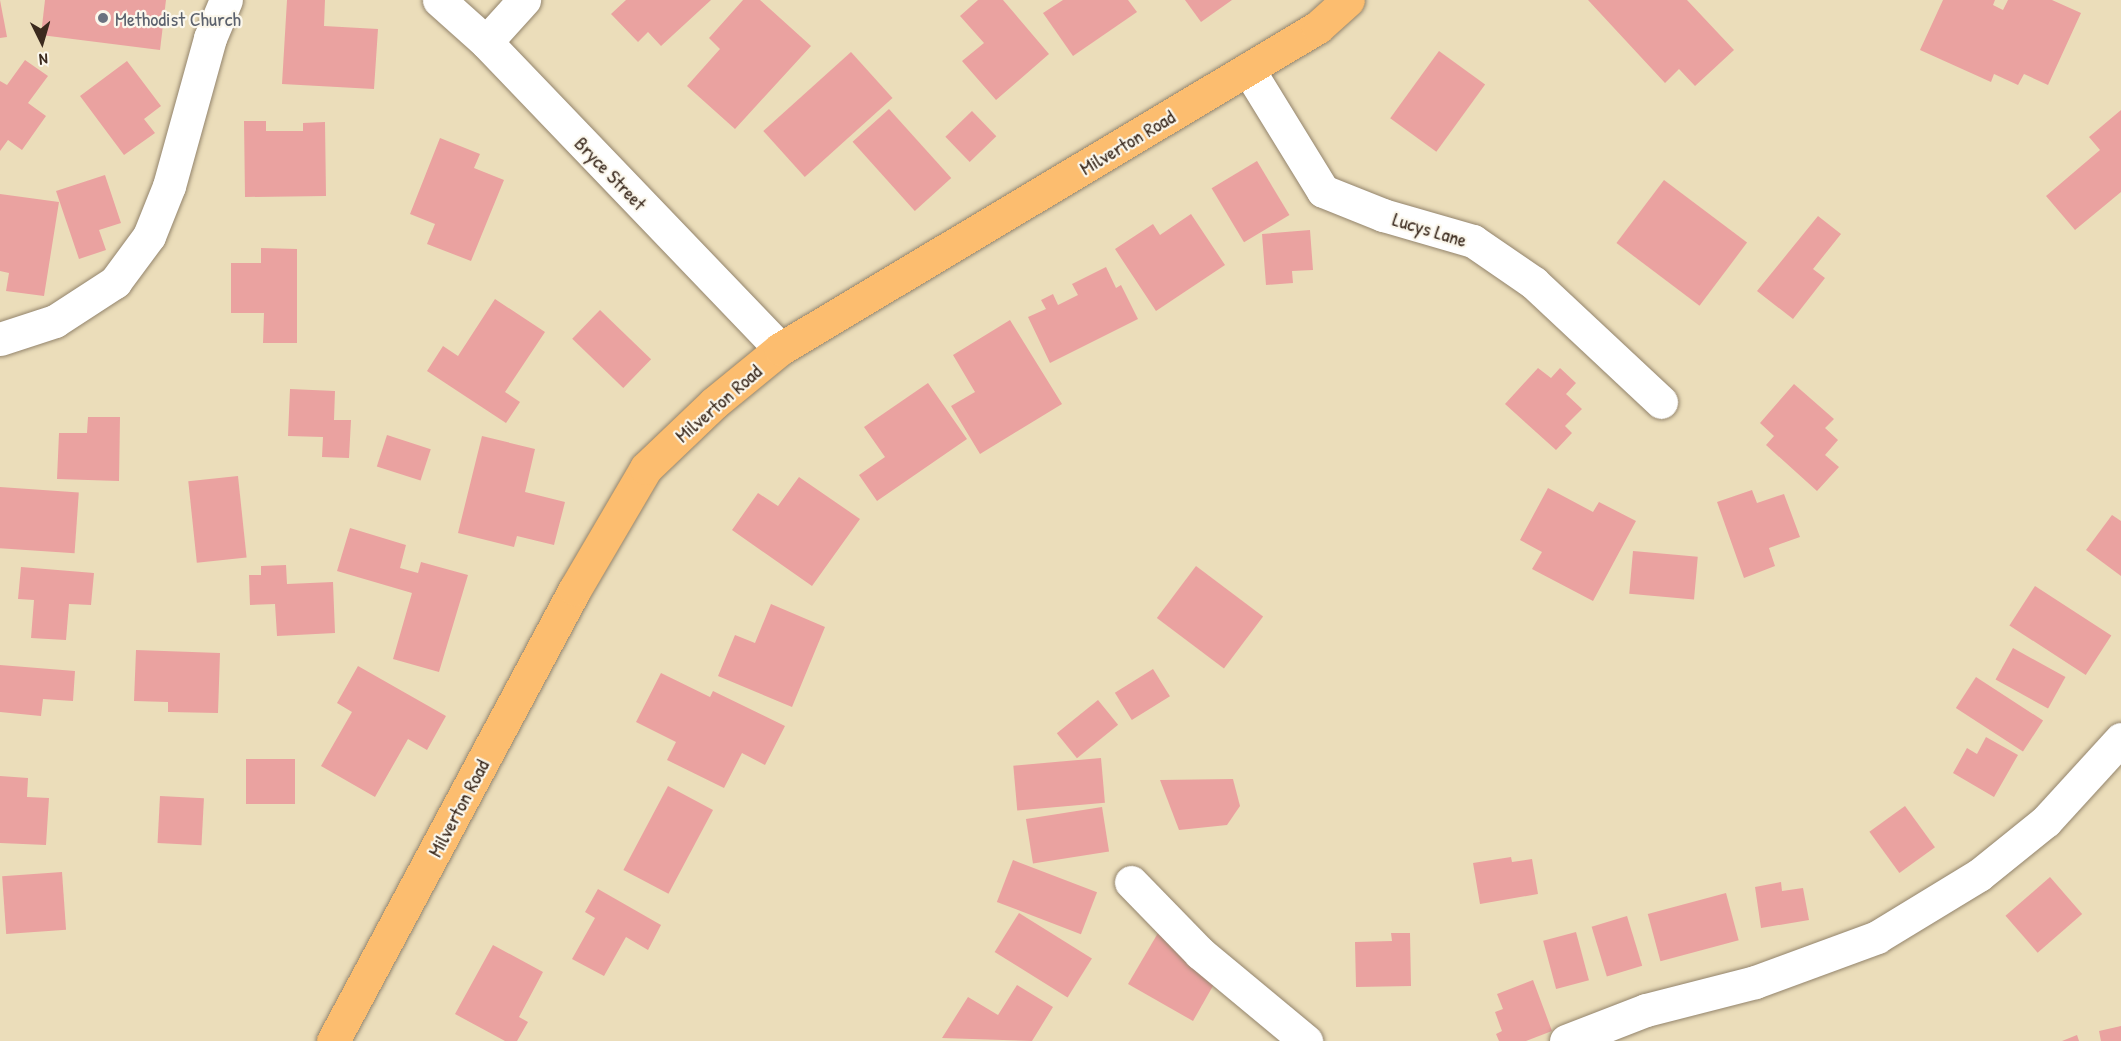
<!DOCTYPE html>
<html>
<head>
<meta charset="utf-8">
<style>
	body { margin:0 }
	#map { position:relative; width:2121px; height:1041px; overflow:hidden; background:#ebddba; font-family:"Patrick Hand",sans-serif }
	div>[style] { position:absolute }
	[style*='--x'] { left:calc(var(--x)*1px); top:calc(var(--y)*1px); width:calc(var(--w)*1px); rotate:calc(var(--a)*1deg) }
	.building>* { inset:0; background:#eaa2a0; transform-origin:0 0 }
	.roads { filter:drop-shadow(0 0 2px #93846c) drop-shadow(0 0 2px #93846c) }
	.minor>* { height:33px; margin:-16.5px; padding:0 16.5px; transform-origin:16.5px; border-radius:16.5px; background:#fff }
	.primary>* { height:33px; margin:-16.5px; padding:0 16.5px; transform-origin:16.5px; border-radius:16.5px; background:#fcbd6f }
	.dots>* { width:16px; height:16px; translate:-50% -50%; box-sizing:border-box; border:3px solid #fbf7ec; border-radius:50% }
	span { translate:-50% -50%; white-space:nowrap; text-align:center; line-height:1.15; -webkit-text-stroke:4.5px #fbf7ec; paint-order:stroke }
	.worship-label { font-size:20px; color:#5b616d }
	.left { translate:0 -50%; text-align:left }
	.street-label { font-size:20px; color:#3b2a1e }
	.north { position:absolute; left:12px; top:12px; width:60px; height:60px; -webkit-text-stroke:4px #fbf7ec; paint-order:stroke; rotate:175deg; font-size:16px; font-weight:700; line-height:24px; text-align:center; color:#3b2a1e }
	.north::after { content:''; display:block; margin:auto; width:21px; height:27px; background:#3b2a1e; clip-path:polygon(50% 0,100% 100%,50% 72%,0 100%) }
</style>
</head>
<body>
<div id="map">
	<div class="building">
		<i style="clip-path:polygon(0 0,7px 37px,0 38px)"></i>
		<i style="clip-path:polygon(45px 0,166px 0,160px 50px,41px 35px)"></i>
		<i style="clip-path:polygon(287px 0,325px 0,324px 26px,378px 29px,374px 89px,282px 84px)"></i>
		<i style="clip-path:polygon(626px 0,711px 0,661px 46px,648px 32px,638px 42px,611px 14px)"></i>
		<i style="clip-path:polygon(743px 0,760px 0,811px 46px,735px 129px,687px 86px,720px 49px,709px 38px)"></i>
		<i style="clip-path:polygon(978px 0,1003px 0,1049px 54px,996px 100px,962px 61px,984px 43px,960px 16px)"></i>
		<i style="clip-path:polygon(1063px 0,1128px 0,1137px 12px,1073px 56px,1043px 13px)"></i>
		<i style="clip-path:polygon(1185px 0,1232px 0,1201px 22px)"></i>
		<i style="clip-path:polygon(1588px 0,1687px 0,1734px 50px,1695px 86px,1679px 69px,1665px 83px)"></i>
		<i style="clip-path:polygon(1943px 0,1995px 0,1993px 5px,2003px 10px,2008px 0,2052px 0,2081px 13px,2048px 85px,2024px 74px,2018px 85px,1994px 74px,1991px 82px,1920px 50px)"></i>
		<i style="left:1439px;top:51px;width:57px;height:83px;rotate:36deg"></i>
		<i style="left:851px;top:52px;width:62px;height:118px;rotate:48deg"></i>
		<i style="clip-path:polygon(25px 60px,48px 76px,28px 103px,46px 116px,22px 150px,8px 140px,0 151px,0 81px,7px 85px)"></i>
		<i style="clip-path:polygon(127px 61px,161px 106px,144px 119px,155px 133px,124px 155px,80px 96px)"></i>
		<i style="left:889px;top:109px;width:93px;height:49px;rotate:48deg"></i>
		<i style="clip-path:polygon(2121px 110px,2121px 192px,2075px 230px,2046px 196px,2100px 150px,2089px 137px)"></i>
		<i style="left:972px;top:111px;width:35px;height:37px;rotate:46deg"></i>
		<i style="clip-path:polygon(244px 121px,266px 121px,266px 131px,303px 131px,303px 123px,325px 122px,326px 196px,245px 197px)"></i>
		<i style="clip-path:polygon(440px 138px,480px 154px,474px 168px,504px 180px,471px 261px,427px 244px,435px 224px,410px 214px)"></i>
		<i style="left:1257px;top:161px;width:63px;height:53px;rotate:59deg"></i>
		<i style="clip-path:polygon(105px 175px,121px 223px,99px 230px,106px 250px,79px 259px,56px 191px)"></i>
		<i style="left:1664px;top:180px;width:104px;height:79px;rotate:37deg"></i>
		<i style="clip-path:polygon(0 194px,59px 202px,44px 296px,6px 291px,9px 273px,0 271px)"></i>
		<i style="clip-path:polygon(1191px 214px,1225px 265px,1156px 311px,1115px 249px,1153px 224px,1160px 235px)"></i>
		<i style="clip-path:polygon(1818px 216px,1841px 234px,1813px 269px,1825px 278px,1793px 319px,1757px 291px)"></i>
		<i style="clip-path:polygon(1310px 230px,1313px 270px,1292px 271px,1293px 283px,1266px 285px,1262px 234px)"></i>
		<i style="clip-path:polygon(261px 248px,297px 249px,297px 343px,263px 343px,264px 313px,231px 313px,231px 263px,261px 263px)"></i>
		<i style="clip-path:polygon(1106px 267px,1116px 288px,1121px 285px,1138px 319px,1050px 363px,1028px 317px,1046px 309px,1041px 300px,1053px 294px,1058px 305px,1078px 295px,1072px 284px)"></i>
		<i style="clip-path:polygon(495px 299px,545px 332px,505px 392px,520px 402px,506px 423px,427px 371px,443px 346px,458px 356px)"></i>
		<i style="left:600px;top:310px;width:71px;height:40px;rotate:44deg"></i>
		<i style="clip-path:polygon(1010px 320px,1062px 404px,980px 454px,951px 406px,975px 392px,953px 355px)"></i>
		<i style="clip-path:polygon(1538px 368px,1551px 378px,1560px 368px,1576px 383px,1566px 394px,1582px 409px,1565px 426px,1572px 433px,1556px 450px,1505px 404px)"></i>
		<i style="clip-path:polygon(928px 383px,967px 439px,877px 501px,859px 475px,885px 457px,864px 427px)"></i>
		<i style="clip-path:polygon(1794px 384px,1834px 419px,1825px 428px,1838px 440px,1825px 455px,1839px 467px,1817px 491px,1766px 445px,1774px 436px,1760px 423px)"></i>
		<i style="clip-path:polygon(290px 389px,335px 391px,334px 420px,351px 420px,349px 458px,322px 457px,323px 437px,288px 436px)"></i>
		<i style="clip-path:polygon(88px 417px,120px 417px,119px 481px,57px 479px,59px 433px,87px 433px)"></i>
		<i style="left:387px;top:435px;width:46px;height:33px;rotate:18deg"></i>
		<i style="clip-path:polygon(482px 436px,535px 449px,525px 492px,565px 502px,554px 545px,517px 536px,514px 547px,458px 533px)"></i>
		<i style="left:238px;top:476px;width:82px;height:50px;rotate:84deg"></i>
		<i style="clip-path:polygon(799px 477px,860px 519px,812px 586px,732px 530px,758px 493px,778px 506px)"></i>
		<i style="left:0;top:487px;width:79px;height:61px;rotate:4deg"></i>
		<i style="clip-path:polygon(1548px 488px,1593px 512px,1599px 502px,1636px 521px,1593px 601px,1532px 569px,1542px 552px,1520px 540px)"></i>
		<i style="clip-path:polygon(1752px 490px,1757px 503px,1784px 494px,1800px 537px,1769px 548px,1775px 566px,1744px 578px,1717px 502px)"></i>
		<i style="clip-path:polygon(2112px 515px,2121px 521px,2121px 576px,2086px 550px)"></i>
		<i style="clip-path:polygon(350px 528px,406px 545px,400px 568px,418px 573px,421px 562px,468px 575px,439px 672px,393px 659px,412px 593px,337px 571px)"></i>
		<i style="left:1633px;top:551px;width:65px;height:43px;rotate:5deg"></i>
		<i style="clip-path:polygon(286px 565px,287px 584px,333px 582px,335px 633px,277px 636px,275px 604px,250px 605px,249px 575px,261px 575px,261px 566px)"></i>
		<i style="left:1196px;top:566px;width:84px;height:65px;rotate:37deg"></i>
		<i style="clip-path:polygon(21px 567px,94px 573px,91px 605px,69px 604px,66px 640px,31px 638px,34px 600px,18px 599px)"></i>
		<i style="left:2035px;top:586px;width:91px;height:47px;rotate:33deg"></i>
		<i style="clip-path:polygon(771px 604px,825px 627px,792px 707px,718px 676px,735px 635px,755px 643px)"></i>
		<i style="left:2013px;top:648px;width:60px;height:36px;rotate:29deg"></i>
		<i style="clip-path:polygon(136px 650px,220px 653px,218px 713px,168px 712px,168px 702px,134px 701px)"></i>
		<i style="clip-path:polygon(0 665px,75px 671px,73px 701px,43px 699px,41px 716px,0 712px)"></i>
		<i style="clip-path:polygon(358px 666px,446px 716px,427px 750px,408px 739px,375px 797px,321px 766px,352px 712px,337px 703px)"></i>
		<i style="left:1153px;top:669px;width:32px;height:45px;rotate:58deg"></i>
		<i style="clip-path:polygon(661px 673px,710px 697px,713px 691px,785px 726px,765px 765px,742px 753px,724px 788px,667px 760px,676px 742px,636px 722px)"></i>
		<i style="left:1976px;top:677px;width:80px;height:37px;rotate:33deg"></i>
		<i style="left:1098px;top:700px;width:32px;height:53px;rotate:51deg"></i>
		<i style="clip-path:polygon(1986px 737px,2018px 755px,1994px 797px,1953px 773px,1967px 748px,1977px 754px)"></i>
		<i style="left:1101px;top:758px;width:45px;height:88px;rotate:85deg"></i>
		<i style="left:246px;top:759px;width:49px;height:45px"></i>
		<i style="clip-path:polygon(0 776px,28px 778px,27px 797px,49px 798px,46px 845px,0 843px)"></i>
		<i style="clip-path:polygon(1233px 779px,1240px 806px,1227px 825px,1179px 830px,1160px 780px)"></i>
		<i style="left:668px;top:786px;width:51px;height:95px;rotate:28deg"></i>
		<i style="left:160px;top:796px;width:44px;height:47px;rotate:3deg"></i>
		<i style="left:1905px;top:806px;width:51px;height:44px;rotate:54deg"></i>
		<i style="left:1102px;top:807px;width:45px;height:77px;rotate:81deg"></i>
		<i style="clip-path:polygon(1511px 857px,1512px 862px,1532px 859px,1538px 894px,1480px 904px,1473px 863px)"></i>
		<i style="left:1013px;top:860px;width:90px;height:45px;rotate:21deg"></i>
		<i style="left:62px;top:872px;width:58px;height:60px;rotate:86deg"></i>
		<i style="left:2050px;top:877px;width:49px;height:59px;rotate:49deg"></i>
		<i style="clip-path:polygon(1781px 882px,1782px 891px,1803px 888px,1809px 920px,1761px 928px,1755px 887px)"></i>
		<i style="clip-path:polygon(598px 889px,661px 925px,648px 950px,626px 937px,604px 976px,572px 959px,595px 918px,585px 912px)"></i>
		<i style="left:1726px;top:893px;width:49px;height:81px;rotate:75deg"></i>
		<i style="left:1019px;top:913px;width:86px;height:46px;rotate:32deg"></i>
		<i style="left:1627px;top:916px;width:52px;height:37px;rotate:73deg"></i>
		<i style="left:1576px;top:932px;width:50px;height:34px;rotate:75deg"></i>
		<i style="clip-path:polygon(1158px 933px,1218px 977px,1193px 1021px,1128px 984px)"></i>
		<i style="clip-path:polygon(1391px 933px,1410px 933px,1411px 986px,1356px 987px,1355px 942px,1392px 941px)"></i>
		<i style="clip-path:polygon(493px 945px,543px 972px,519px 1017px,528px 1022px,517px 1041px,505px 1041px,455px 1014px)"></i>
		<i style="clip-path:polygon(1533px 980px,1552px 1031px,1526px 1041px,1499px 1041px,1496px 1034px,1502px 1031px,1495px 1012px,1503px 1009px,1497px 994px)"></i>
		<i style="clip-path:polygon(1017px 985px,1053px 1007px,1032px 1041px,942px 1038px,968px 997px,998px 1015px)"></i>
		<i style="clip-path:polygon(2121px 1026px,2121px 1041px,2101px 1041px,2099px 1031px)"></i>
		<i style="clip-path:polygon(2077px 1035px,2079px 1041px,2062px 1041px)"></i>
	</div>
	<div class="roads">
		<div class="minor">
			<i style="--x:439;--y:0;--w:63;--a:41.8"></i>
			<i style="--x:486;--y:42;--w:425;--a:46.2"></i>
			<i style="--x:486;--y:42;--w:57;--a:-47.9"></i>
			<i style="--x:1248;--y:69;--w:143;--a:58.4"></i>
			<i style="--x:1323;--y:191;--w:65;--a:21.8"></i>
			<i style="--x:1383;--y:215;--w:94;--a:16.1"></i>
			<i style="--x:1473;--y:241;--w:74;--a:34.5"></i>
			<i style="--x:1534;--y:283;--w:174;--a:43.1"></i>
			<i style="--x:0;--y:339;--w:58;--a:-18.1"></i>
			<i style="--x:55;--y:321;--w:72;--a:-33"></i>
			<i style="--x:115;--y:282;--w:57;--a:-53.5"></i>
			<i style="--x:149;--y:236;--w:54;--a:-68.2"></i>
			<i style="--x:169;--y:186;--w:154;--a:-74.5"></i>
			<i style="--x:210;--y:38;--w:41;--a:-67.2"></i>
			<i style="--x:1131;--y:882;--w:99;--a:45.8"></i>
			<i style="--x:1200;--y:953;--w:138;--a:39.7"></i>
			<i style="--x:1566;--y:1041;--w:86;--a:-21.2"></i>
			<i style="--x:1646;--y:1010;--w:113;--a:-14.4"></i>
			<i style="--x:1755;--y:982;--w:130;--a:-20.2"></i>
			<i style="--x:1877;--y:937;--w:119;--a:-31.3"></i>
			<i style="--x:1979;--y:875;--w:86;--a:-38.9"></i>
			<i style="--x:2046;--y:821;--w:111;--a:-47.6"></i>
		</div>
		<div class="primary">
			<i style="--x:333;--y:1041;--w:513;--a:-61.84"></i>
			<i style="--x:575;--y:589;--w:140;--a:-59.6"></i>
			<i style="--x:646;--y:468;--w:94;--a:-43.7"></i>
			<i style="--x:714;--y:403;--w:85;--a:-39.3"></i>
			<i style="--x:780;--y:349;--w:627;--a:-30.9"></i>
			<i style="--x:1318;--y:27;--w:40;--a:-42"></i>
		</div>
	</div>
	<div class="dots">
		<i style="left:103px;top:18px;background:#6b7280"></i>
	</div>
	<div class="worship-label">
		<span class="left" style="left:115px;top:18px">Methodist Church</span>
	</div>
	<div class="street-label">
		<span style="left:1127px;top:142px;rotate:-31deg">Milverton Road</span>
		<span style="left:611px;top:173px;rotate:46deg">Bryce Street</span>
		<span style="left:1430px;top:229px;rotate:17deg">Lucys Lane</span>
		<span style="left:718px;top:403px;rotate:-41deg">Milverton Road</span>
		<span style="left:458px;top:808px;rotate:-62deg">Milverton Road</span>
	</div>
	<div class="north">N</div>
</div>
</body>
</html>
